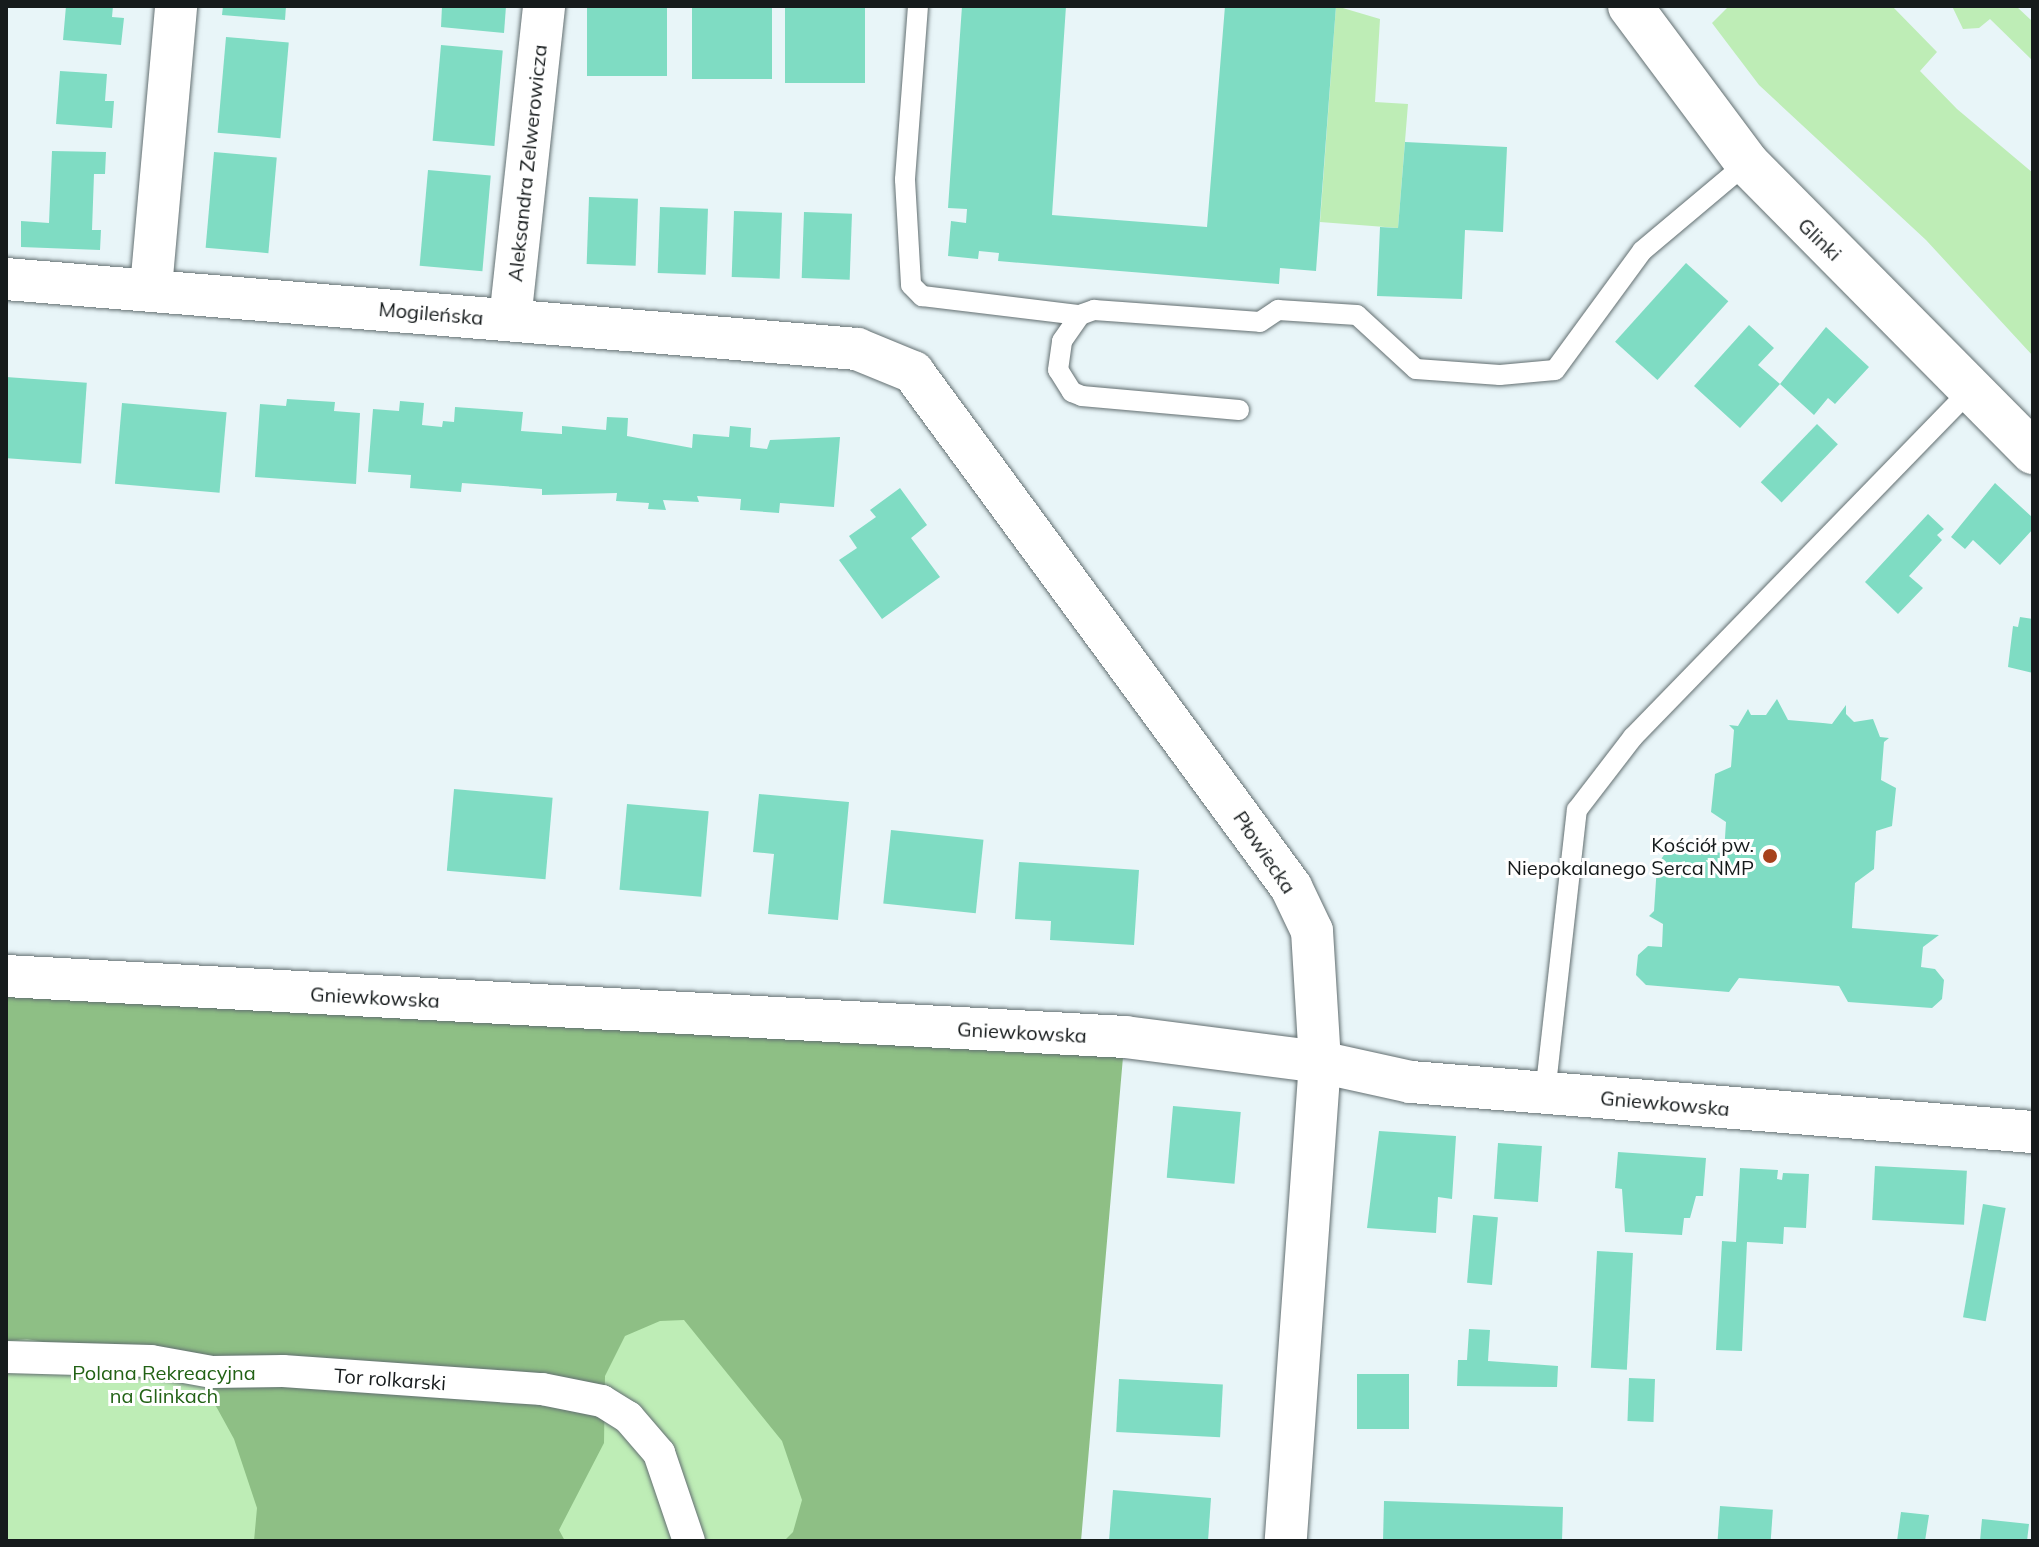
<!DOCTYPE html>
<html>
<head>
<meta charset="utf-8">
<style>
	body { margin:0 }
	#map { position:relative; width:2039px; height:1547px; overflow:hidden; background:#e8f5f8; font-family:Mulish,sans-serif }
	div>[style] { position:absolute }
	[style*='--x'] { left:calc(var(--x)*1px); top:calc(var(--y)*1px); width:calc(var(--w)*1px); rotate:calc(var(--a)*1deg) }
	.green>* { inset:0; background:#beedb6 }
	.forest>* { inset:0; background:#8ebf85 }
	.building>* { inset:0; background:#7fdcc3; transform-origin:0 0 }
	.roads { filter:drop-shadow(0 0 2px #636f71) drop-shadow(0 0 2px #636f71) }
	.service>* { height:20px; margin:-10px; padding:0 10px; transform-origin:10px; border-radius:10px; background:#fff }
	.pedestrian>* { height:32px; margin:-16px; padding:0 16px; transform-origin:16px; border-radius:16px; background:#fff }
	.minor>* { height:42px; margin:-21px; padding:0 21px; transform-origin:21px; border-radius:21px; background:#fff }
	.tertiary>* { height:44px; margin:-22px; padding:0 22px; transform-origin:22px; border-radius:22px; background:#fff }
	.dots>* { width:22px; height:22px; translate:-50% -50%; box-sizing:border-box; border:4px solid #fff; border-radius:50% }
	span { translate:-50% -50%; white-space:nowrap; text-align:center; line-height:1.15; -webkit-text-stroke:6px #fff; paint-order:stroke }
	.street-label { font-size:20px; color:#161b1c }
	.poi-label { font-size:20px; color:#161b1c }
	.right { translate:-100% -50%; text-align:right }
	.park-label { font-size:20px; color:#226215 }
	.frame { position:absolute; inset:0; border:8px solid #161b1c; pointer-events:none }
</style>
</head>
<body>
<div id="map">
	<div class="green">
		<i style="clip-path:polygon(1336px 6px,1380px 19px,1375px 102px,1408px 104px,1398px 228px,1320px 222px)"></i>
		<i style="clip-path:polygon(1729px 6px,1892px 6px,1937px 52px,1920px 71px,1957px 109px,2033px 173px,2033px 356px,1926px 240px,1759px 85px,1712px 23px)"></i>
		<i style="clip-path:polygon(1952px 6px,2016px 6px,2033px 22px,2033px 61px,1990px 19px,1979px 28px,1963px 29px)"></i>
		<i style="clip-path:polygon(6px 1219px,744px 1260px,909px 1541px,6px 1541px)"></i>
	</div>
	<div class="forest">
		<i style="clip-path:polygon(6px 976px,1123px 1057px,1081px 1541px,784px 1541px,793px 1532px,802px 1500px,782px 1441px,684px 1320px,660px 1321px,625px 1336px,605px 1376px,604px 1443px,559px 1530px,565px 1541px,254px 1541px,257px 1508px,234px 1439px,206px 1388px,151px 1361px,27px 1339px,6px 1341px)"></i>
	</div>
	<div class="building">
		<i style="clip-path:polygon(66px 6px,113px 6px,112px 17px,124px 18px,121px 45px,63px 40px)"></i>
		<i style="clip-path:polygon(223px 6px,286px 6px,285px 20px,222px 15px)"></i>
		<i style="clip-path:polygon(442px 6px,506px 6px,504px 33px,441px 27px)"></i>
		<i style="left:587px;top:6px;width:80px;height:70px"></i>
		<i style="left:692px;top:6px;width:80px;height:73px"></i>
		<i style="left:785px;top:6px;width:80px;height:77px"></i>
		<i style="clip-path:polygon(962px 6px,1066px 6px,1052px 215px,1207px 227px,1225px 6px,1336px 6px,1316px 271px,1280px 268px,1279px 284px,998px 261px,999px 253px,979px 251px,978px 259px,948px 256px,951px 221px,966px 223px,967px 209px,948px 208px)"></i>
		<i style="left:226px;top:37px;width:63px;height:96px;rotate:5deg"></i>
		<i style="left:441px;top:45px;width:62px;height:96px;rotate:5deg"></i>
		<i style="clip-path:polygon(60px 71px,107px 74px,105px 101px,114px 101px,112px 128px,56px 124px)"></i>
		<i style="clip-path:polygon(1405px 142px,1507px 147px,1503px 232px,1465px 230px,1462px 299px,1377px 296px,1380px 227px,1398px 228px)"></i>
		<i style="clip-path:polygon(52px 151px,106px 152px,105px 174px,94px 174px,92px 230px,101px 230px,100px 250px,21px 247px,21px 221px,49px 223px)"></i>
		<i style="left:214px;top:152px;width:63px;height:96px;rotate:5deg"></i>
		<i style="left:428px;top:170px;width:63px;height:96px;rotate:5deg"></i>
		<i style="left:589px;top:197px;width:49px;height:67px;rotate:2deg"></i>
		<i style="left:660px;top:207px;width:48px;height:66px;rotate:2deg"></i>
		<i style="left:734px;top:211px;width:48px;height:66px;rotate:2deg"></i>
		<i style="left:804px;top:212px;width:48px;height:66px;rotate:2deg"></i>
		<i style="left:1686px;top:263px;width:57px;height:106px;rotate:42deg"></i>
		<i style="clip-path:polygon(1749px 325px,1774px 348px,1758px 365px,1780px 384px,1826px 327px,1869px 367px,1835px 404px,1828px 398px,1814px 415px,1780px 384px,1740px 428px,1694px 386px)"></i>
		<i style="left:6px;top:377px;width:81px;height:81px;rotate:4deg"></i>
		<i style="clip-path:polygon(287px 399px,335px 402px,334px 411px,360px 413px,356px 484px,255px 477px,260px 404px,286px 406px)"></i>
		<i style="clip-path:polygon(400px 401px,424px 403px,422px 425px,442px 427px,443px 421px,454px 422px,455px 407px,523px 412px,521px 431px,562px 434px,562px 426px,606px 430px,607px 417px,628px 418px,627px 436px,692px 448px,693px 434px,729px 437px,730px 426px,751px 428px,750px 447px,767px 449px,770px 440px,840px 437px,834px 507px,780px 503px,779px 513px,740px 510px,741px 499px,697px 496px,699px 502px,663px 500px,666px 510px,648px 509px,649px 503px,616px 501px,617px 493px,542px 495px,542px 489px,462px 483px,461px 492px,410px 488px,411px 475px,368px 472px,373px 409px,399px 411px)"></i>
		<i style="left:122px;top:403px;width:105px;height:81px;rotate:5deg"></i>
		<i style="left:1817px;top:424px;width:29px;height:81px;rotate:44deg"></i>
		<i style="clip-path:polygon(1995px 483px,2033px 518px,2033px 529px,2000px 565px,1973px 540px,1965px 549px,1951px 537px)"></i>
		<i style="clip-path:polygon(900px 488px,927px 525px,911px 538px,940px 577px,882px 619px,839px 560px,857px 548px,849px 536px,876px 517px,870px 510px)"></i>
		<i style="clip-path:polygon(1928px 514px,1944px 529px,1937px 535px,1942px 540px,1909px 576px,1923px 588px,1898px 614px,1865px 582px)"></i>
		<i style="clip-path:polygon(2020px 617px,2033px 619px,2033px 673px,2008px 667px,2013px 626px,2018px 627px)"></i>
		<i style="clip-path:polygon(1777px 699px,1788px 720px,1823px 723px,1832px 724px,1846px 705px,1846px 714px,1854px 722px,1873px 719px,1880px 737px,1889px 738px,1884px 742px,1881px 780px,1896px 788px,1892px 826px,1876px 831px,1874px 869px,1855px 883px,1852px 928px,1939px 935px,1923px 947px,1921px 967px,1935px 969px,1944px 980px,1942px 999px,1932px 1008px,1848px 1002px,1839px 986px,1739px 978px,1729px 992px,1646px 985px,1636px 975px,1638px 955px,1648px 946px,1662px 947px,1663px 924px,1649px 916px,1654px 911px,1657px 865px,1652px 860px,1660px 861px,1671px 844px,1674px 849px,1724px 853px,1726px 822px,1711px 812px,1715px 774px,1731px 767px,1734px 730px,1729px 725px,1738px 726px,1748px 709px,1751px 715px,1766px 715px)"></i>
		<i style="left:454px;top:789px;width:99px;height:82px;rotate:5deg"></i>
		<i style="clip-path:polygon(759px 794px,849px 802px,838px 920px,768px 914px,774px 854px,753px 852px)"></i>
		<i style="left:627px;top:804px;width:82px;height:86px;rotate:5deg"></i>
		<i style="left:891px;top:830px;width:93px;height:74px;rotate:6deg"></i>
		<i style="clip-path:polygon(1019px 862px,1139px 870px,1134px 945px,1050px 940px,1051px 921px,1015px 919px)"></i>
		<i style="left:1173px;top:1106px;width:68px;height:72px;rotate:5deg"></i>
		<i style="clip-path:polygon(1379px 1131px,1456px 1136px,1452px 1199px,1438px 1197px,1436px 1233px,1367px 1228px)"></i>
		<i style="left:1498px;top:1143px;width:44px;height:56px;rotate:4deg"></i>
		<i style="clip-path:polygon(1618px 1152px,1706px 1158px,1703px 1196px,1696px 1196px,1690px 1218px,1684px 1218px,1682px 1235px,1625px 1232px,1622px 1189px,1615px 1188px)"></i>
		<i style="left:1875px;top:1166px;width:92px;height:54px;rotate:3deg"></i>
		<i style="clip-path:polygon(1740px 1168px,1778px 1170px,1777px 1179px,1782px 1180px,1783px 1173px,1809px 1174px,1806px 1228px,1784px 1227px,1783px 1244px,1747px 1242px,1742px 1351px,1716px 1350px,1722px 1241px,1736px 1242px)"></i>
		<i style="left:1983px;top:1204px;width:23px;height:115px;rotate:10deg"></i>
		<i style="left:1473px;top:1215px;width:25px;height:68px;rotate:5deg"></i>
		<i style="left:1597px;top:1251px;width:36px;height:117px;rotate:3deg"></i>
		<i style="clip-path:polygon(1469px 1329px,1490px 1330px,1488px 1361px,1558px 1366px,1557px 1387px,1457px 1386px,1458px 1360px,1467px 1360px)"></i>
		<i style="left:1357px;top:1374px;width:52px;height:55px"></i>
		<i style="left:1629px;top:1378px;width:26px;height:43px;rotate:2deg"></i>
		<i style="left:1119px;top:1379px;width:104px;height:53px;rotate:3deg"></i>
		<i style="clip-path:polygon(1113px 1490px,1211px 1498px,1208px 1541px,1109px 1541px)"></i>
		<i style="clip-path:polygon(1384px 1501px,1563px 1507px,1562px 1541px,1383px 1541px)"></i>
		<i style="left:1720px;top:1506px;width:53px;height:35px;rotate:4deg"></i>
		<i style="clip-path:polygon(1901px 1512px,1929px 1515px,1925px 1541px,1897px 1541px)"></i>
		<i style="clip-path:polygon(1982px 1519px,2029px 1524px,2027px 1541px,1980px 1541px)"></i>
	</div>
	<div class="roads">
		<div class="service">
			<i style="--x:918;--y:6;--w:174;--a:94.3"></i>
			<i style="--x:905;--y:180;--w:105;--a:86.7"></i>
			<i style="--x:911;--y:285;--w:16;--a:45"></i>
			<i style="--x:922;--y:296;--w:159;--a:6.9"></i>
			<i style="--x:1239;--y:410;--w:158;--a:-174.9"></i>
			<i style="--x:1082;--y:396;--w:11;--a:-158"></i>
			<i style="--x:1072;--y:392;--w:26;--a:-122"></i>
			<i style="--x:1058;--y:370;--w:29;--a:-82"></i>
			<i style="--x:1062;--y:341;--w:32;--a:-55"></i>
			<i style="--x:1080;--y:315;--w:15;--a:-20"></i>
			<i style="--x:1094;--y:310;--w:166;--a:4.1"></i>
			<i style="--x:1260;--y:322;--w:22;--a:-34"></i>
			<i style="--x:1278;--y:310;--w:79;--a:3.6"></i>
			<i style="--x:1357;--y:315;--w:80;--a:42.5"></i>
			<i style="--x:1416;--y:369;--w:84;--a:4.1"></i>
			<i style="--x:1500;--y:375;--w:55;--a:-5.2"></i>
			<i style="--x:1555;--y:370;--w:147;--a:-53.8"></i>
			<i style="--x:1642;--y:251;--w:137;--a:-40"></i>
			<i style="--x:1545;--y:1094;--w:286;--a:-83.6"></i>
			<i style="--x:1577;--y:810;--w:92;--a:-52.5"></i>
			<i style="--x:1633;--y:737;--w:485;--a:-45.8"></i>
		</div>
		<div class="pedestrian">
			<i style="--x:6;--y:1357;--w:145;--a:1.6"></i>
			<i style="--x:151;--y:1361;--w:62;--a:10.2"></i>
			<i style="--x:212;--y:1372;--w:71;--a:-0.8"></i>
			<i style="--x:283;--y:1371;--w:260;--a:4"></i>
			<i style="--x:542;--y:1389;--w:61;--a:11.3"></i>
			<i style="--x:602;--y:1401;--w:31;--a:32"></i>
			<i style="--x:628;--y:1417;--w:48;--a:49.3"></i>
			<i style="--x:659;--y:1453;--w:93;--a:71.2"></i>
		</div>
		<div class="minor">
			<i style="--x:6;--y:279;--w:854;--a:4.7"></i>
			<i style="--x:857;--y:349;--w:61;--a:22.3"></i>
			<i style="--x:913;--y:372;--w:639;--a:53.72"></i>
			<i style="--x:1291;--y:887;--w:49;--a:64.5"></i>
			<i style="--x:1312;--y:931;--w:131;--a:86.5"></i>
			<i style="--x:1320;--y:1062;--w:480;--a:94.1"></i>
			<i style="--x:151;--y:288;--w:283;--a:-84.9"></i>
			<i style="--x:510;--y:320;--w:316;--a:-83.8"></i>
			<i style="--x:6;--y:976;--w:1121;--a:3.12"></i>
			<i style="--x:1125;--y:1037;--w:197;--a:7.3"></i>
			<i style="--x:1320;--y:1062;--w:93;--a:12.4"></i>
			<i style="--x:1411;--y:1082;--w:624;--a:4.6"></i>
		</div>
		<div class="tertiary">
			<i style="--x:1630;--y:6;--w:196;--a:53.3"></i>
			<i style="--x:1747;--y:163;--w:407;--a:45.3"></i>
		</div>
	</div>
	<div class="dots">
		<i style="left:1770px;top:856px;background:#a7411c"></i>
	</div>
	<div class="street-label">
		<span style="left:527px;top:163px;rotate:-84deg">Aleksandra Zelwerowicza</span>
		<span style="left:1820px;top:239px;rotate:44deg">Glinki</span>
		<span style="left:431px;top:313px;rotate:5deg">Mogileńska</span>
		<span style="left:1265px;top:852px;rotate:56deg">Płowiecka</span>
		<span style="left:375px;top:997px;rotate:3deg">Gniewkowska</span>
		<span style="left:1022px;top:1032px;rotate:3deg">Gniewkowska</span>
		<span style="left:1665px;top:1103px;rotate:5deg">Gniewkowska</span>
		<span style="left:390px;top:1379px;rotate:4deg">Tor rolkarski</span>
	</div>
	<div class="poi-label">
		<span class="right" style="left:1754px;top:856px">Kościół pw.<br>Niepokalanego Serca NMP</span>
	</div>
	<div class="park-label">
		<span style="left:164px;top:1384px">Polana Rekreacyjna<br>na Glinkach</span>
	</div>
	<div class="frame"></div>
</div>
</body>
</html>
